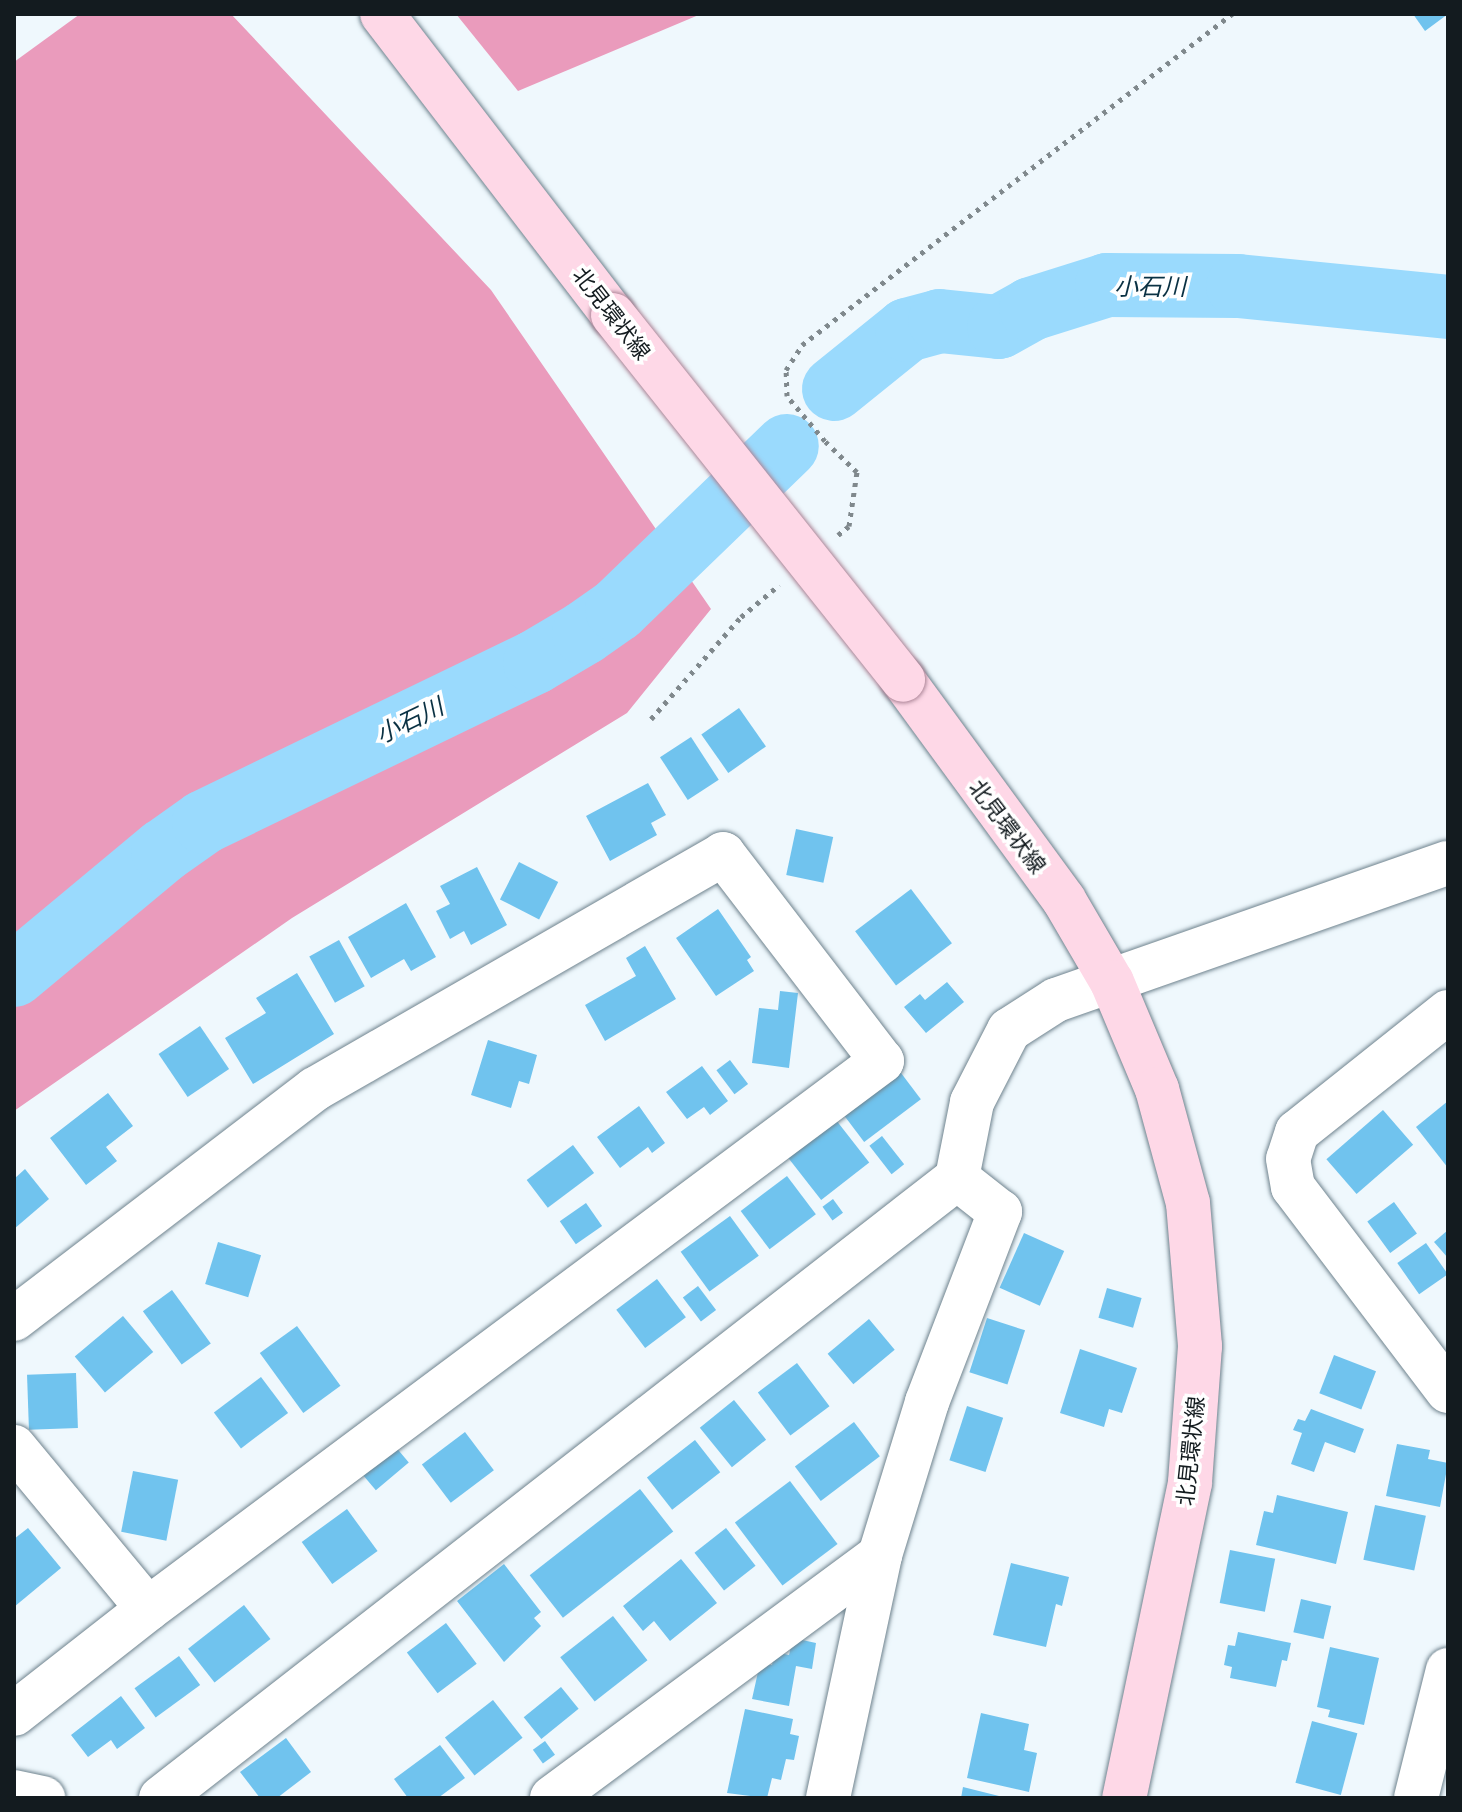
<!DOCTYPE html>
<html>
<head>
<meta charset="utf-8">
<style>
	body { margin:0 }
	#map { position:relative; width:1462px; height:1812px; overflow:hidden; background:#eff8fd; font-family:"Noto Serif","Noto Sans JP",serif }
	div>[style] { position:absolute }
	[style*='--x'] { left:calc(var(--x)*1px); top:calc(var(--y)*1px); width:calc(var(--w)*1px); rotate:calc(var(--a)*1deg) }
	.forest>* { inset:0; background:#ea9bbc }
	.river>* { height:64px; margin:-32px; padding:0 32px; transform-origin:32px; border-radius:32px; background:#9adafd }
	.building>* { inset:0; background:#70c3ee; transform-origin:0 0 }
	.path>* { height:5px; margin-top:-2.5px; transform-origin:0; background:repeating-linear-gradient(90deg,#80898d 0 4px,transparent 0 10px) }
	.roads { filter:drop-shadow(0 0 2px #6f838e) drop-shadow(0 0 2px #6f838e) }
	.minor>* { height:44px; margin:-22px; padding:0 22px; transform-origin:22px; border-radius:22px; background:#fff }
	.major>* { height:44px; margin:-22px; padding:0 22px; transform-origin:22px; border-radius:22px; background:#fed8e7 }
	.bridges { filter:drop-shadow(0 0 2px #ab8597) drop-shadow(0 0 2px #ab8597) }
	.major-bridge>* { height:44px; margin:-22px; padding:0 22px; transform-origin:22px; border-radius:22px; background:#fed8e7 }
	span { translate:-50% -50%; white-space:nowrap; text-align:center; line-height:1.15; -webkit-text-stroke:7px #fff; paint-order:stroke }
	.street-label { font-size:22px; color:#131b1f }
	.water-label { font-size:24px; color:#0a3143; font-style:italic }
	.frame { position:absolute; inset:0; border:16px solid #131b1f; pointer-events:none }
</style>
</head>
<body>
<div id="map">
	<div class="forest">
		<i style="clip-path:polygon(80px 14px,231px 14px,491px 290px,711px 609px,627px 713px,292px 918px,14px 1111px,14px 62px)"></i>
		<i style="clip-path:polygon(456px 14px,701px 14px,518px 91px)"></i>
	</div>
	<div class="river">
		<i style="--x:834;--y:389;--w:94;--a:-38.9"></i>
		<i style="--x:907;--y:330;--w:34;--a:-15"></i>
		<i style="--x:940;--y:321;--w:59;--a:5.8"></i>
		<i style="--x:999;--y:327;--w:37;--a:-29"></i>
		<i style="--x:1031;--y:309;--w:80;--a:-17.5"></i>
		<i style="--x:1107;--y:285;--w:131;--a:0.4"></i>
		<i style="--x:1238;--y:286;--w:211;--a:5.7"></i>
		<i style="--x:14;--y:975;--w:194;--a:-39.8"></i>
		<i style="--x:163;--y:851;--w:50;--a:-35.3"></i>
		<i style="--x:204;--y:822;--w:368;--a:-25.8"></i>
		<i style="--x:535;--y:662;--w:57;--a:-30.6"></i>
		<i style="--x:584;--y:633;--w:40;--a:-34.9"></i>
		<i style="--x:617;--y:610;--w:236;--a:-44"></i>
	</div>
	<div class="building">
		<i style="clip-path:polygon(1413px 14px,1448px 14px,1425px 31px)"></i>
		<i style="left:739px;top:708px;width:47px;height:46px;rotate:55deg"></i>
		<i style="left:691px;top:737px;width:51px;height:37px;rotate:57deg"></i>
		<i style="clip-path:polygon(648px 783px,666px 815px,651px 823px,657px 835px,610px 861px,586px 816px)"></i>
		<i style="left:796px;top:829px;width:38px;height:47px;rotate:12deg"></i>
		<i style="left:519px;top:862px;width:44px;height:42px;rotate:27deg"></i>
		<i style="clip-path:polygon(477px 867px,507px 925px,471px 945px,464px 931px,450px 939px,436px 911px,450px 904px,440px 886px)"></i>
		<i style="left:911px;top:889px;width:68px;height:70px;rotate:53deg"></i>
		<i style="clip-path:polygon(406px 903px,436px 957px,411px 971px,404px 959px,371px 978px,348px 937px)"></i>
		<i style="clip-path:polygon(718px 909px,751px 957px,747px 960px,754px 971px,716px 996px,676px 938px)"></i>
		<i style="left:339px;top:940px;width:53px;height:34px;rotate:61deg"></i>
		<i style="clip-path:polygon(645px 946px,676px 999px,605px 1041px,585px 1005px,636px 976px,626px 958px)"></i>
		<i style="clip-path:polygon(297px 973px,334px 1034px,253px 1084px,225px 1038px,266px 1013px,256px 998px)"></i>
		<i style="clip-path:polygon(947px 982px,964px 1002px,926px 1033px,904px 1007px,920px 994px,925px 1000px)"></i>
		<i style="clip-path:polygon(780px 991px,798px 993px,789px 1068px,752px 1063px,759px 1008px,778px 1010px)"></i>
		<i style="left:200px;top:1026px;width:52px;height:50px;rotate:56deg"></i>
		<i style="clip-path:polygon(488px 1040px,537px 1055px,529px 1084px,519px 1081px,511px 1108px,471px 1095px)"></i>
		<i style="left:730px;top:1060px;width:30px;height:17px;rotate:53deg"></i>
		<i style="clip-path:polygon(702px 1066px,728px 1101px,710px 1115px,704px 1107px,687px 1119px,666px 1092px)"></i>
		<i style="left:898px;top:1069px;width:38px;height:71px;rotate:53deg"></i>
		<i style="clip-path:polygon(108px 1093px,133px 1126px,106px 1147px,117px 1161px,86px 1185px,50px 1138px)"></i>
		<i style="clip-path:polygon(1448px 1101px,1448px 1168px,1416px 1127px)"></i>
		<i style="clip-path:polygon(639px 1106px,665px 1143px,652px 1153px,648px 1147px,620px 1168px,597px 1137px)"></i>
		<i style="left:1383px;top:1110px;width:46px;height:75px;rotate:49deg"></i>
		<i style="left:836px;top:1120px;width:54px;height:61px;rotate:52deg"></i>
		<i style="left:882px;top:1136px;width:36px;height:16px;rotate:52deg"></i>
		<i style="left:573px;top:1145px;width:35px;height:58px;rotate:53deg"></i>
		<i style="clip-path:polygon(25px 1169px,49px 1199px,14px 1229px,14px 1179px)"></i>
		<i style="left:787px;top:1176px;width:48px;height:58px;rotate:53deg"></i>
		<i style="left:833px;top:1199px;width:17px;height:13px;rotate:54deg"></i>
		<i style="left:1394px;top:1202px;width:39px;height:33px;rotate:54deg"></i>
		<i style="left:586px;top:1203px;width:28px;height:32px;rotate:55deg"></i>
		<i style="left:730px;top:1216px;width:49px;height:61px;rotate:54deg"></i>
		<i style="clip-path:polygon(1448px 1230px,1448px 1258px,1434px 1242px)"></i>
		<i style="left:1024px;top:1233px;width:44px;height:60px;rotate:24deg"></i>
		<i style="left:218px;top:1242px;width:45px;height:44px;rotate:17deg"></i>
		<i style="left:1426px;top:1243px;width:38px;height:35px;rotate:55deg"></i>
		<i style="left:657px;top:1279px;width:48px;height:51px;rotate:53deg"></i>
		<i style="left:698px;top:1286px;width:30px;height:19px;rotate:53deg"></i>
		<i style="left:1107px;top:1288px;width:36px;height:31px;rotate:16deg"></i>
		<i style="left:172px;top:1290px;width:66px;height:36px;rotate:54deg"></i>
		<i style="left:123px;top:1316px;width:47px;height:63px;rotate:50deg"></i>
		<i style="left:987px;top:1318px;width:40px;height:57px;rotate:18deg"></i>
		<i style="left:869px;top:1319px;width:40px;height:54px;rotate:50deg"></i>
		<i style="left:297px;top:1326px;width:74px;height:46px;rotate:54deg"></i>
		<i style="clip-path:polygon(1080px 1349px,1137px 1368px,1122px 1413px,1109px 1409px,1104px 1427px,1060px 1413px)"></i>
		<i style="left:1334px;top:1355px;width:45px;height:41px;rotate:21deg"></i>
		<i style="left:797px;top:1363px;width:54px;height:49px;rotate:53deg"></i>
		<i style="left:76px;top:1373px;width:55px;height:49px;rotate:88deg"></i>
		<i style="left:261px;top:1377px;width:45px;height:59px;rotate:53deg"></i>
		<i style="left:734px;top:1400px;width:51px;height:44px;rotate:51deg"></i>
		<i style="left:967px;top:1406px;width:38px;height:57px;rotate:18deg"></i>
		<i style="clip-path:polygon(1311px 1409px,1364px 1429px,1355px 1453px,1325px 1442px,1314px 1472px,1291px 1464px,1302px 1433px,1293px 1430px,1298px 1419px,1305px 1421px)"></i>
		<i style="left:854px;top:1422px;width:43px;height:74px;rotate:53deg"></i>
		<i style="left:465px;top:1432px;width:48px;height:54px;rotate:53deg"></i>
		<i style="left:695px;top:1440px;width:41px;height:61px;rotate:52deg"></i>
		<i style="clip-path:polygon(1397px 1444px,1430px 1450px,1428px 1459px,1448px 1463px,1440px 1507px,1386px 1496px)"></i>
		<i style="left:394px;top:1445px;width:23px;height:43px;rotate:50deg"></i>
		<i style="left:133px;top:1471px;width:46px;height:62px;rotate:11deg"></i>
		<i style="left:790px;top:1481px;width:79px;height:69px;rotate:53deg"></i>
		<i style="left:640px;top:1489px;width:54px;height:140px;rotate:52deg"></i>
		<i style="clip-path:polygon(1277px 1495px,1348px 1512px,1336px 1564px,1256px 1545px,1264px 1511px,1273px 1513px)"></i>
		<i style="left:1375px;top:1505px;width:52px;height:56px;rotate:12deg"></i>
		<i style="left:347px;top:1509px;width:52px;height:56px;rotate:54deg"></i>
		<i style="clip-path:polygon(28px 1528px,61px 1568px,14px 1607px,14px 1539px)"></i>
		<i style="left:726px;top:1528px;width:48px;height:40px;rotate:52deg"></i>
		<i style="left:1230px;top:1550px;width:46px;height:54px;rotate:11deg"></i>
		<i style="clip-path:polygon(681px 1559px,717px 1603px,670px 1641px,654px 1621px,643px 1631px,623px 1606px)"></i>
		<i style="clip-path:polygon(1011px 1563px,1069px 1577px,1062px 1606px,1056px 1604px,1046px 1647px,993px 1635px)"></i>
		<i style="clip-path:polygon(504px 1564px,541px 1612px,534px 1618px,541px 1626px,504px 1662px,457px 1601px)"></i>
		<i style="left:1301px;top:1599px;width:31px;height:34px;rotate:13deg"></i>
		<i style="left:244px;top:1605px;width:43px;height:71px;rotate:52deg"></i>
		<i style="left:613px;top:1616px;width:56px;height:67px;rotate:52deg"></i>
		<i style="left:446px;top:1623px;width:51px;height:49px;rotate:53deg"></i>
		<i style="clip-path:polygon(1238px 1632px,1291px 1643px,1287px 1661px,1282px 1660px,1276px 1687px,1230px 1678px,1232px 1667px,1224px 1665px,1228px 1645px,1235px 1646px)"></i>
		<i style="clip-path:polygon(793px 1638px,816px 1643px,812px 1669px,796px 1666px,789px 1706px,752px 1699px,760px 1663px,772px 1665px,775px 1652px,789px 1655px)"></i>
		<i style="clip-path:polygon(1330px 1647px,1379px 1658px,1364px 1725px,1328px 1717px,1330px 1710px,1317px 1707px)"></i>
		<i style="left:179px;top:1656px;width:36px;height:55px;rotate:54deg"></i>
		<i style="left:561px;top:1687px;width:28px;height:48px;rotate:51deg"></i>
		<i style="clip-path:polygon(121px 1696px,145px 1728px,117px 1749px,111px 1740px,88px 1757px,71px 1735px)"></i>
		<i style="left:493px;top:1700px;width:48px;height:61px;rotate:52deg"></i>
		<i style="clip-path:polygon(745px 1709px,793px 1719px,790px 1734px,799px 1736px,794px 1760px,786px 1759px,781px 1780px,772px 1778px,767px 1798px,727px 1793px)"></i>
		<i style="clip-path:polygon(981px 1713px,1029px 1724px,1024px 1750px,1037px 1753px,1029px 1792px,967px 1778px)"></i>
		<i style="left:1312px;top:1721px;width:47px;height:64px;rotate:15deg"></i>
		<i style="clip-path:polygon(286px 1738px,311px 1772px,277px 1798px,260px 1798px,240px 1772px)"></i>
		<i style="left:545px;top:1741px;width:17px;height:15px;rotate:54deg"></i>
		<i style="clip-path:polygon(440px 1745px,465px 1778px,438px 1798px,408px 1798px,394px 1779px)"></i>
		<i style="clip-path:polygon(963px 1787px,1003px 1797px,1003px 1798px,961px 1798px)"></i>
	</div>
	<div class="path">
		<i style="--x:838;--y:535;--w:14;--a:-39"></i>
		<i style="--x:849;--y:526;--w:55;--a:-81.6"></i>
		<i style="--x:857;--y:472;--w:45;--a:-135.9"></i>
		<i style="--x:825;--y:441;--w:59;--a:-130.2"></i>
		<i style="--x:787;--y:396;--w:26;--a:-92"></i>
		<i style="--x:786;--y:370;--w:30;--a:-57"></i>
		<i style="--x:802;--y:345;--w:543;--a:-37.59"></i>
		<i style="--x:651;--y:719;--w:136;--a:-48.6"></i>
		<i style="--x:741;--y:617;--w:50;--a:-40.1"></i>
	</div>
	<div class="roads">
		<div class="minor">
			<i style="--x:1448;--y:1012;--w:193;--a:141.5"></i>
			<i style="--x:1297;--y:1132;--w:28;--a:108"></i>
			<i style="--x:1288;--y:1159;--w:28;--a:80"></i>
			<i style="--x:1293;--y:1187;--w:256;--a:52.8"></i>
			<i style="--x:14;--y:1319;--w:379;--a:-37.4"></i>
			<i style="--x:315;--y:1089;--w:471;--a:-29.9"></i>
			<i style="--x:723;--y:854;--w:261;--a:52.5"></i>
			<i style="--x:882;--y:1061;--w:916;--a:143.26"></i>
			<i style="--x:148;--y:1609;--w:170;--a:141.9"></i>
			<i style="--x:14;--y:1447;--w:210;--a:50.4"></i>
			<i style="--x:14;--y:1792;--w:30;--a:12"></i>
			<i style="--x:161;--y:1798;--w:1009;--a:-37.91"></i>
			<i style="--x:957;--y:1178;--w:77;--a:-78.8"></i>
			<i style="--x:972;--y:1102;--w:81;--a:-62.8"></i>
			<i style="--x:1009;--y:1030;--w:56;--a:-32.6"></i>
			<i style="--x:1056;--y:1000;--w:415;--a:-19.3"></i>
			<i style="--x:552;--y:1798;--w:408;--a:-36.5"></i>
			<i style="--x:828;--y:1798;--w:249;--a:-77.9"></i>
			<i style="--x:880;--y:1555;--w:160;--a:-72.9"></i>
			<i style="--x:927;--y:1402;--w:204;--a:-69"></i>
			<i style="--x:1000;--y:1212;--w:55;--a:-141.7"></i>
			<i style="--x:1416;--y:1798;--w:132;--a:-76"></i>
		</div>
		<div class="major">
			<i style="--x:382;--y:14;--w:379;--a:52.5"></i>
			<i style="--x:903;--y:680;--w:273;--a:53.8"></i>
			<i style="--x:1064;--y:900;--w:95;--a:59.7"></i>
			<i style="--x:1112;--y:982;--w:116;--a:67.2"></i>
			<i style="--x:1157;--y:1089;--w:118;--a:74.8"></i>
			<i style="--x:1188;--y:1203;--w:144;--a:85.2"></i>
			<i style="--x:1200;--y:1346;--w:137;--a:94.2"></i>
			<i style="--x:1190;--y:1483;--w:322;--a:101.8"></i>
		</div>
	</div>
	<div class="bridges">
		<div class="major-bridge">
			<i style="--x:613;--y:315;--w:466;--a:51.5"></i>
		</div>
	</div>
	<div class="street-label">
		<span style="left:612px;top:313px;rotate:52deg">北見環状線</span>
		<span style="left:1008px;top:826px;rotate:53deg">北見環状線</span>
		<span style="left:1190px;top:1451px;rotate:-84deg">北見環状線</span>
	</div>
	<div class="water-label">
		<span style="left:1150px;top:286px">小石川</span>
		<span style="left:409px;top:720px;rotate:-26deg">小石川</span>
	</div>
	<div class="frame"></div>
</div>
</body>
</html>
